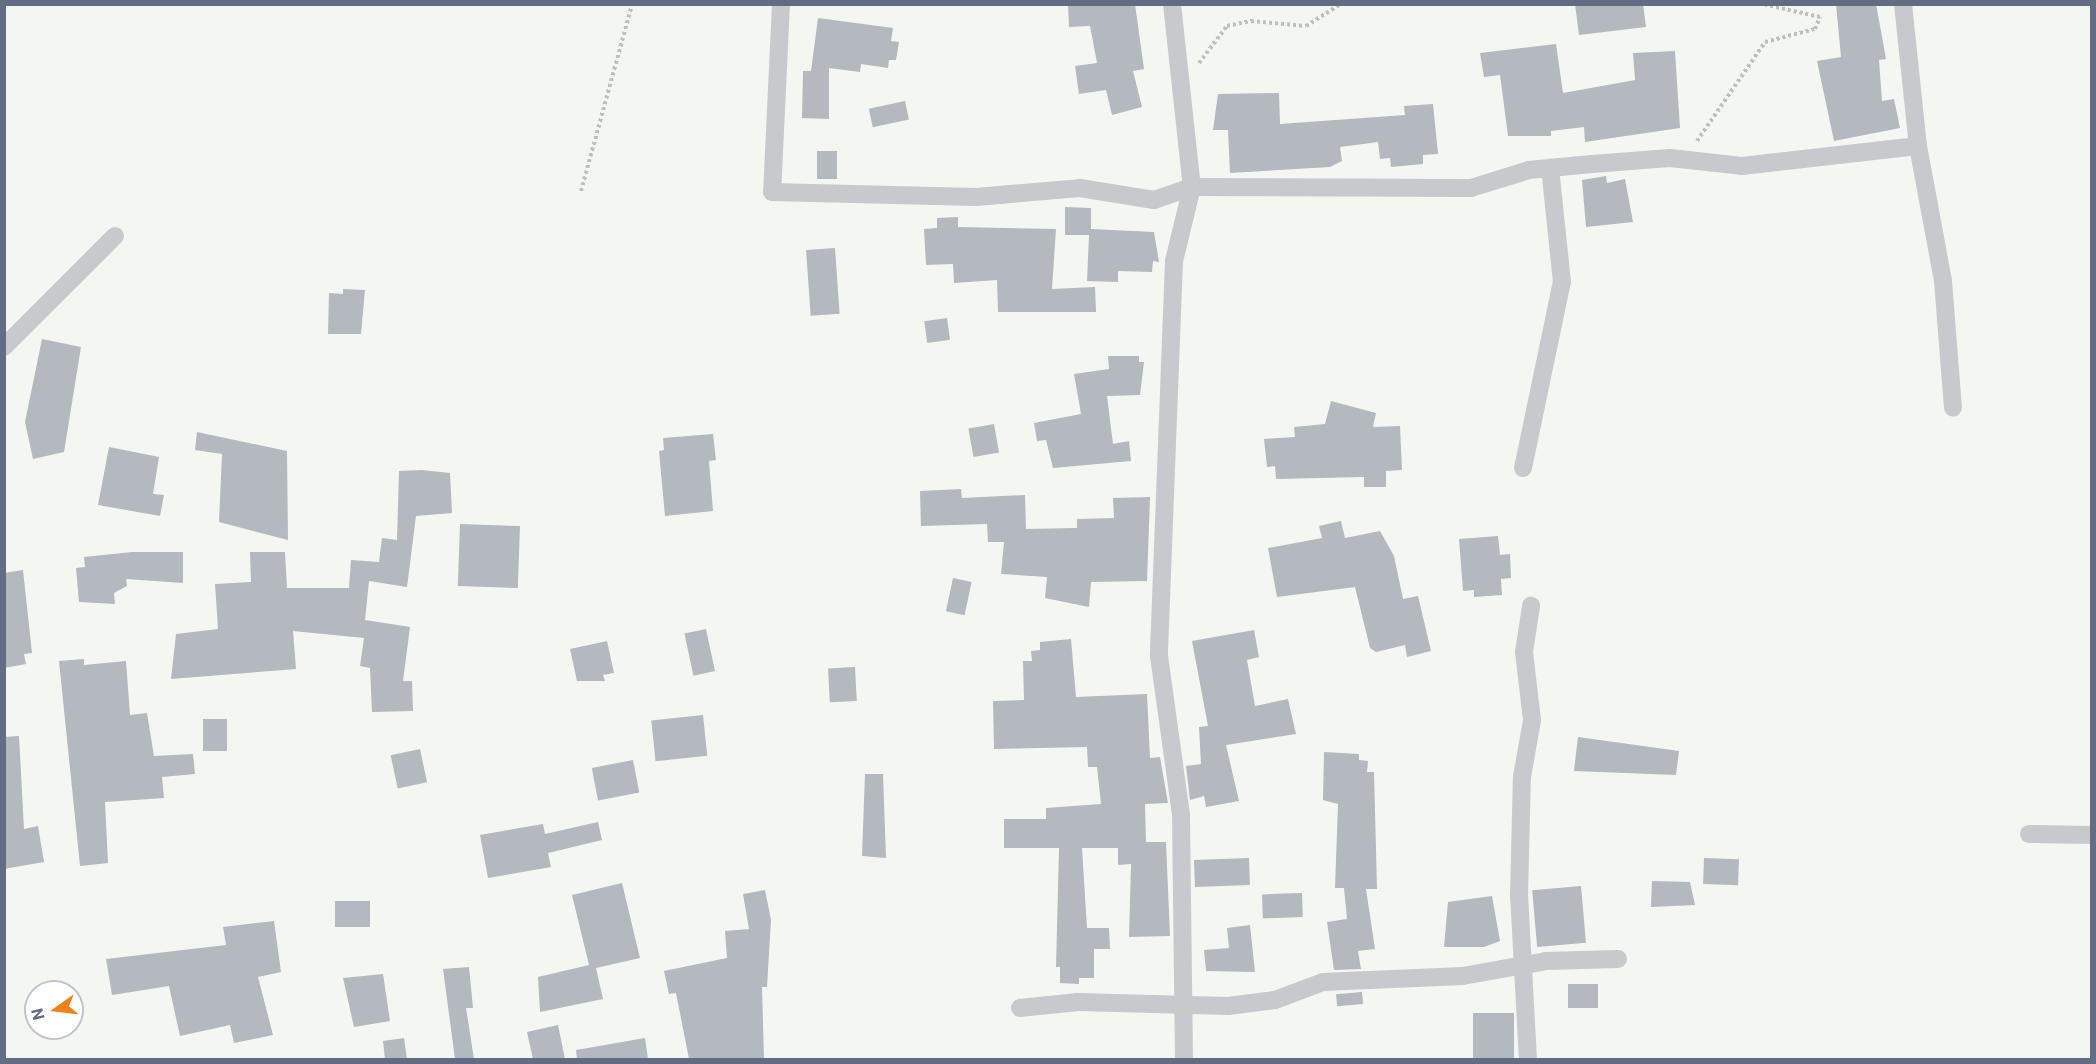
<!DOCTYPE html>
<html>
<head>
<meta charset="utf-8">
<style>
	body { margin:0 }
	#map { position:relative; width:2096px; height:1064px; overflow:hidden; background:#f4f6f1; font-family:Roboto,sans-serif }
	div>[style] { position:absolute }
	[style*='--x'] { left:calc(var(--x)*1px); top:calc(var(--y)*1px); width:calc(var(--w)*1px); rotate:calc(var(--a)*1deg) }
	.building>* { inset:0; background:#b4b8bf; transform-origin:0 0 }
	.path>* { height:4px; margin-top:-2px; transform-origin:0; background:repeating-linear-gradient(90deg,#bebfc2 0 3px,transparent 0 6px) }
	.street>* { height:18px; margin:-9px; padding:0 9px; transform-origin:9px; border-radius:9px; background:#c7c9cd }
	span { translate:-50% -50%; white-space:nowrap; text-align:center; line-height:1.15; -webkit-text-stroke:6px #fff; paint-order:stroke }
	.frame { position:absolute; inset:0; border:6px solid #626c85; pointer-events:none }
	.north { position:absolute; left:24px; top:980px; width:60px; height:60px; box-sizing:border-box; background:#fff; border:2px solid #c0c4ce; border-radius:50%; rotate:256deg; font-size:16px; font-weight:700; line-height:24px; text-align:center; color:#626c85 }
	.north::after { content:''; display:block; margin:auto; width:21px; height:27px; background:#f08116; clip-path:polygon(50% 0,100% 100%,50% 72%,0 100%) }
</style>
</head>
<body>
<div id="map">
	<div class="building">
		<i style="clip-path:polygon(1068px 4px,1135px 4px,1144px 69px,1133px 71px,1142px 107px,1112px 115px,1106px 90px,1079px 94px,1075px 66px,1097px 63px,1090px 26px,1069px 27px)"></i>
		<i style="clip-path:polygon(1575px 4px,1643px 4px,1646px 27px,1579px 35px)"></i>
		<i style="clip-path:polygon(1836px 4px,1876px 4px,1886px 59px,1879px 60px,1882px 101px,1894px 99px,1900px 128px,1834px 141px,1817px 61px,1841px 57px)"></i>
		<i style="clip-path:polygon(818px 18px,893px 28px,891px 41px,899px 42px,896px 60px,889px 60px,888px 68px,861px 64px,860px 72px,829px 68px,829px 119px,802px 118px,803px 71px,811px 71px)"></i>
		<i style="clip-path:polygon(1556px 44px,1563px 93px,1635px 80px,1633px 53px,1675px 51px,1680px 128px,1585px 142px,1584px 127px,1551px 131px,1551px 136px,1508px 136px,1500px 75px,1484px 77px,1480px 53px)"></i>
		<i style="clip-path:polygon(1279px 93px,1280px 124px,1405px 115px,1404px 106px,1433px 104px,1438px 154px,1423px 155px,1423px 164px,1391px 167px,1390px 158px,1380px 159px,1378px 142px,1340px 147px,1342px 161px,1330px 167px,1230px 173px,1228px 130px,1213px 130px,1218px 94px)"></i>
		<i style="left:905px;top:101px;width:19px;height:37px;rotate:78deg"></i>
		<i style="left:817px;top:151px;width:20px;height:28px"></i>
		<i style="clip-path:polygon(1606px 176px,1607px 183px,1625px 179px,1633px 222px,1586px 227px,1582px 180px)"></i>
		<i style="clip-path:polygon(1065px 207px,1091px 208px,1091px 229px,1154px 232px,1159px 262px,1153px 261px,1152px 272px,1118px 271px,1118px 282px,1087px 281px,1089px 235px,1065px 235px)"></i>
		<i style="clip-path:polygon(958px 217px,958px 227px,1056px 229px,1052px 289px,1095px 287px,1096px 312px,998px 312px,997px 280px,954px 283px,953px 264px,926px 265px,924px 229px,937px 228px,937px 218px)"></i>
		<i style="left:835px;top:248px;width:66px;height:29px;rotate:86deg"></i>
		<i style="clip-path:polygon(343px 289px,365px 290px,361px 334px,328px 334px,329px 293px,343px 294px)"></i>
		<i style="left:947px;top:318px;width:22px;height:23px;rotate:82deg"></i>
		<i style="clip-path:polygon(42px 339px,81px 347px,64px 452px,33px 459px,25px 422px)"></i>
		<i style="clip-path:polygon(1108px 356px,1139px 356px,1139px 362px,1144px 362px,1140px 395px,1107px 396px,1113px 444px,1129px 441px,1131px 461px,1053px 468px,1046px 440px,1037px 441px,1034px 423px,1081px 414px,1074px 374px,1109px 369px)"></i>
		<i style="clip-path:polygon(1331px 401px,1376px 413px,1373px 427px,1400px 426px,1402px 470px,1386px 471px,1386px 487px,1364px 487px,1364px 477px,1276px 479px,1275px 466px,1267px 467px,1264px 439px,1295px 437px,1294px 427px,1325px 424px)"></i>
		<i style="left:994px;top:424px;width:29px;height:26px;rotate:80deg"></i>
		<i style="clip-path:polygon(197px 432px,287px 451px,288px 540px,219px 522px,222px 454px,195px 450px)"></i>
		<i style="clip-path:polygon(713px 434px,716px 460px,709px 461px,713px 511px,665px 516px,659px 451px,664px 450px,663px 438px)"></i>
		<i style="clip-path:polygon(109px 447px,159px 457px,153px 494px,164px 495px,160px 516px,98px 505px)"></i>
		<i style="clip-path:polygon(422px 470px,450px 473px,452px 513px,416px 516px,407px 587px,369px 581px,365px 620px,410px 627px,403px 681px,412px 681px,413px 711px,372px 712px,370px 668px,360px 666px,364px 638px,293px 631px,296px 669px,171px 679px,176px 634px,218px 629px,215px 584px,251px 582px,250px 552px,285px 552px,287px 588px,349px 588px,351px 560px,379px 562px,382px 538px,397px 540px,399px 471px)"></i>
		<i style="clip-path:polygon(961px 489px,962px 498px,1025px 495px,1026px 529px,1077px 528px,1077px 519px,1114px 518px,1113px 498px,1150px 497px,1147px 581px,1091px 582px,1089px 607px,1045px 598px,1047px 577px,1001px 574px,1004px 542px,988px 542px,987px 524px,921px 526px,920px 491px)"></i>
		<i style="clip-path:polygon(1341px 521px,1345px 538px,1380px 531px,1394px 556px,1403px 599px,1418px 596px,1431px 651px,1407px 657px,1405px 645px,1376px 652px,1370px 648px,1355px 587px,1277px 597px,1268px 548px,1322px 538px,1319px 526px)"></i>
		<i style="left:460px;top:524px;width:60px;height:62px;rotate:2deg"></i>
		<i style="clip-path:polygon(1498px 536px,1500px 555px,1510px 554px,1511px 578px,1501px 579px,1502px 595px,1474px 597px,1474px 590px,1463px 591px,1459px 539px)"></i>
		<i style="clip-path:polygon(132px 552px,183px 552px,183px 583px,126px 579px,127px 586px,114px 593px,115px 604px,79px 602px,76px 568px,85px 567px,84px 557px)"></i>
		<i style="clip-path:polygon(23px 570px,32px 653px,24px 654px,26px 664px,4px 668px,4px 573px)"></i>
		<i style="left:953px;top:578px;width:19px;height:34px;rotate:12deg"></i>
		<i style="left:706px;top:629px;width:43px;height:22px;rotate:78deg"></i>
		<i style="clip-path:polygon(1254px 630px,1259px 657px,1247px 660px,1255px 706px,1288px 699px,1296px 734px,1226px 745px,1239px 801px,1206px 807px,1204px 796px,1190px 800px,1186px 766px,1201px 764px,1199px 727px,1208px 726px,1192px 641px)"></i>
		<i style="clip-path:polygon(1071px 639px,1076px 697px,1147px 694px,1150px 758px,1160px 757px,1168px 803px,1145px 804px,1146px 842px,1166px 842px,1170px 936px,1129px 937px,1131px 864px,1118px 865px,1118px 848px,1082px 848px,1087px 928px,1109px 928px,1110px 949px,1094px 949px,1094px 978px,1079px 978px,1079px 984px,1060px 983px,1060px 967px,1056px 967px,1059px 848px,1004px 848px,1004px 819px,1046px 819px,1046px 808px,1101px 804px,1097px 767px,1088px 767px,1087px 747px,994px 749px,993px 701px,1024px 700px,1023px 661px,1032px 661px,1031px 651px,1040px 650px,1040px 642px)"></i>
		<i style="clip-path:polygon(607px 641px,614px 673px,603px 675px,605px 681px,577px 681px,570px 649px)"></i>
		<i style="clip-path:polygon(84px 659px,84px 665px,126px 661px,130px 715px,147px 713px,154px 756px,193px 754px,195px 774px,162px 777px,164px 798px,105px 802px,108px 863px,80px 866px,59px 661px)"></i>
		<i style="left:855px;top:667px;width:34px;height:27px;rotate:87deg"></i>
		<i style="left:703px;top:715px;width:41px;height:52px;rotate:84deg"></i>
		<i style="left:203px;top:719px;width:24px;height:32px"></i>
		<i style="clip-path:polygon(19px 736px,24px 829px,38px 826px,44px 862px,4px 869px,4px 737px)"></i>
		<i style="clip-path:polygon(1578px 737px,1679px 751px,1676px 775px,1574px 771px)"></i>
		<i style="left:420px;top:749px;width:34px;height:30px;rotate:78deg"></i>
		<i style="clip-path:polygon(1324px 752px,1359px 754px,1359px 760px,1368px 761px,1367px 772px,1374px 772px,1377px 889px,1366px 889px,1375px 949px,1358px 951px,1361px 969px,1334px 970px,1327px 922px,1347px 919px,1344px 888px,1335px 888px,1338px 804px,1323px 800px)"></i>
		<i style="left:633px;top:760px;width:33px;height:42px;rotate:79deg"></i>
		<i style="clip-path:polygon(865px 774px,883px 774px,886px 858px,862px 856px)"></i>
		<i style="clip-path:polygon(598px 822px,602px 840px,548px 853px,551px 867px,488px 878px,480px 835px,543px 824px,545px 834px)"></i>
		<i style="left:1249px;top:858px;width:27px;height:55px;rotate:88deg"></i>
		<i style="left:1704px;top:858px;width:35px;height:26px;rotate:2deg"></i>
		<i style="clip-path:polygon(1652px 881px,1690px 882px,1695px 905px,1651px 907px)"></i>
		<i style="clip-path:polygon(622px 883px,640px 958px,596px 968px,603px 999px,540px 1012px,538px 977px,589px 965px,572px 895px)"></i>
		<i style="left:1581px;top:886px;width:57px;height:49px;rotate:85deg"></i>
		<i style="clip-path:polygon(765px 890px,771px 920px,767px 987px,762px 987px,764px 1059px,689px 1059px,676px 993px,669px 994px,664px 971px,727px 958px,725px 931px,749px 929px,743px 894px)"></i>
		<i style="left:1302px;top:893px;width:24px;height:40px;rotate:88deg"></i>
		<i style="clip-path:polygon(1492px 896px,1500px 941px,1484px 947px,1444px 947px,1448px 902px)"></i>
		<i style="left:370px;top:901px;width:26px;height:35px;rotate:90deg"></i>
		<i style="clip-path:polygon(274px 921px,281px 972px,258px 977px,273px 1035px,234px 1043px,230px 1025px,180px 1036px,169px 986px,112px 995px,106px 959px,226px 945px,223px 927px)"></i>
		<i style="clip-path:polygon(1250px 925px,1255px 972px,1206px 971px,1204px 950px,1229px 948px,1227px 928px)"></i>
		<i style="clip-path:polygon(469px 967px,473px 1008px,466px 1008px,474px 1059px,455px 1059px,443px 969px)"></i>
		<i style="clip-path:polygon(383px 974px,390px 1021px,354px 1027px,343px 978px)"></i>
		<i style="left:1598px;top:984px;width:24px;height:30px;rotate:90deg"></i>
		<i style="left:1362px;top:992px;width:12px;height:26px;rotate:85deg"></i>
		<i style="left:1473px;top:1013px;width:41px;height:46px"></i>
		<i style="clip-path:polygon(558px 1025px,565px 1059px,533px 1059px,527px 1032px)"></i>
		<i style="clip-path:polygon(404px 1038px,407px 1059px,385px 1059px,383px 1041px)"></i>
		<i style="clip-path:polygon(645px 1038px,648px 1059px,577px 1059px,576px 1050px)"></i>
	</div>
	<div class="path">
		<i style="--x:1199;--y:63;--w:46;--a:-52.9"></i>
		<i style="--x:1227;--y:26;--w:25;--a:-12"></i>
		<i style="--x:1251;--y:21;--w:55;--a:5.2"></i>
		<i style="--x:1306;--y:26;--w:41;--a:-32.2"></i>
		<i style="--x:1697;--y:141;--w:120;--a:-55.5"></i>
		<i style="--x:1765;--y:42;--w:52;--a:-14.6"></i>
		<i style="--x:1815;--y:29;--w:13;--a:-67"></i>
		<i style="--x:1820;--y:17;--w:58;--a:-167.2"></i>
		<i style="--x:581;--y:191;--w:194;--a:-74.7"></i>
	</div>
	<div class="street">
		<i style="--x:781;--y:4;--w:188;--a:92.7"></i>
		<i style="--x:772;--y:192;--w:204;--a:1.4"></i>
		<i style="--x:976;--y:197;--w:104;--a:-4.9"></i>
		<i style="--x:1080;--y:188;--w:75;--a:9.2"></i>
		<i style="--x:1154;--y:200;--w:40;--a:-18.9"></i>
		<i style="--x:1192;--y:187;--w:279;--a:0.2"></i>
		<i style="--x:1471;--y:188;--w:61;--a:-17.2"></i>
		<i style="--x:1529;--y:170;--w:63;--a:-5.4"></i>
		<i style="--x:1592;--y:164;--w:78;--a:-4.4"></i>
		<i style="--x:1670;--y:158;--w:72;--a:6.3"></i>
		<i style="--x:1742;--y:166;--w:177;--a:-6.5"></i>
		<i style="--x:1172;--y:4;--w:184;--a:83.8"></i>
		<i style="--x:1192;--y:187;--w:76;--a:103.7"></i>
		<i style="--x:1174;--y:261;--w:395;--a:92.2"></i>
		<i style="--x:1159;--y:656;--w:161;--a:82.1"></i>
		<i style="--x:1181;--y:815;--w:245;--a:89.3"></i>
		<i style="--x:1903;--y:4;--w:143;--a:84"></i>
		<i style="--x:1918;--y:146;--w:137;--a:79.5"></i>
		<i style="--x:1943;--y:281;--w:127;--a:85.5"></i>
		<i style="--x:4;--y:347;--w:157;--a:-45"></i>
		<i style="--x:1523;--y:468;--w:190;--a:-78.2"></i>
		<i style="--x:1562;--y:282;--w:115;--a:-96"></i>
		<i style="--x:2029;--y:834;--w:63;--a:0.9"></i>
		<i style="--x:1020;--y:1008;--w:58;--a:-5.9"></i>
		<i style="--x:1078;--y:1002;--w:150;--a:1.5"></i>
		<i style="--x:1228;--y:1006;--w:47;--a:-7.3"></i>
		<i style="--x:1275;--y:1000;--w:51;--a:-20.6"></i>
		<i style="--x:1323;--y:982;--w:140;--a:-2.5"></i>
		<i style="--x:1463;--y:976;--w:84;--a:-10.2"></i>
		<i style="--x:1546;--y:961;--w:72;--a:-1.6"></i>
		<i style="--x:1528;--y:1060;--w:164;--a:-93.1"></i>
		<i style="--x:1519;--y:896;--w:119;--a:-88.6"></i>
		<i style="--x:1522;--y:777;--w:58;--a:-80"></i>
		<i style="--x:1532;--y:720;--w:68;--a:-96.7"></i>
		<i style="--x:1524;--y:652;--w:47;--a:-81.3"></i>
	</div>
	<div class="frame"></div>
	<div class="north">N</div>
</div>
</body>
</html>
